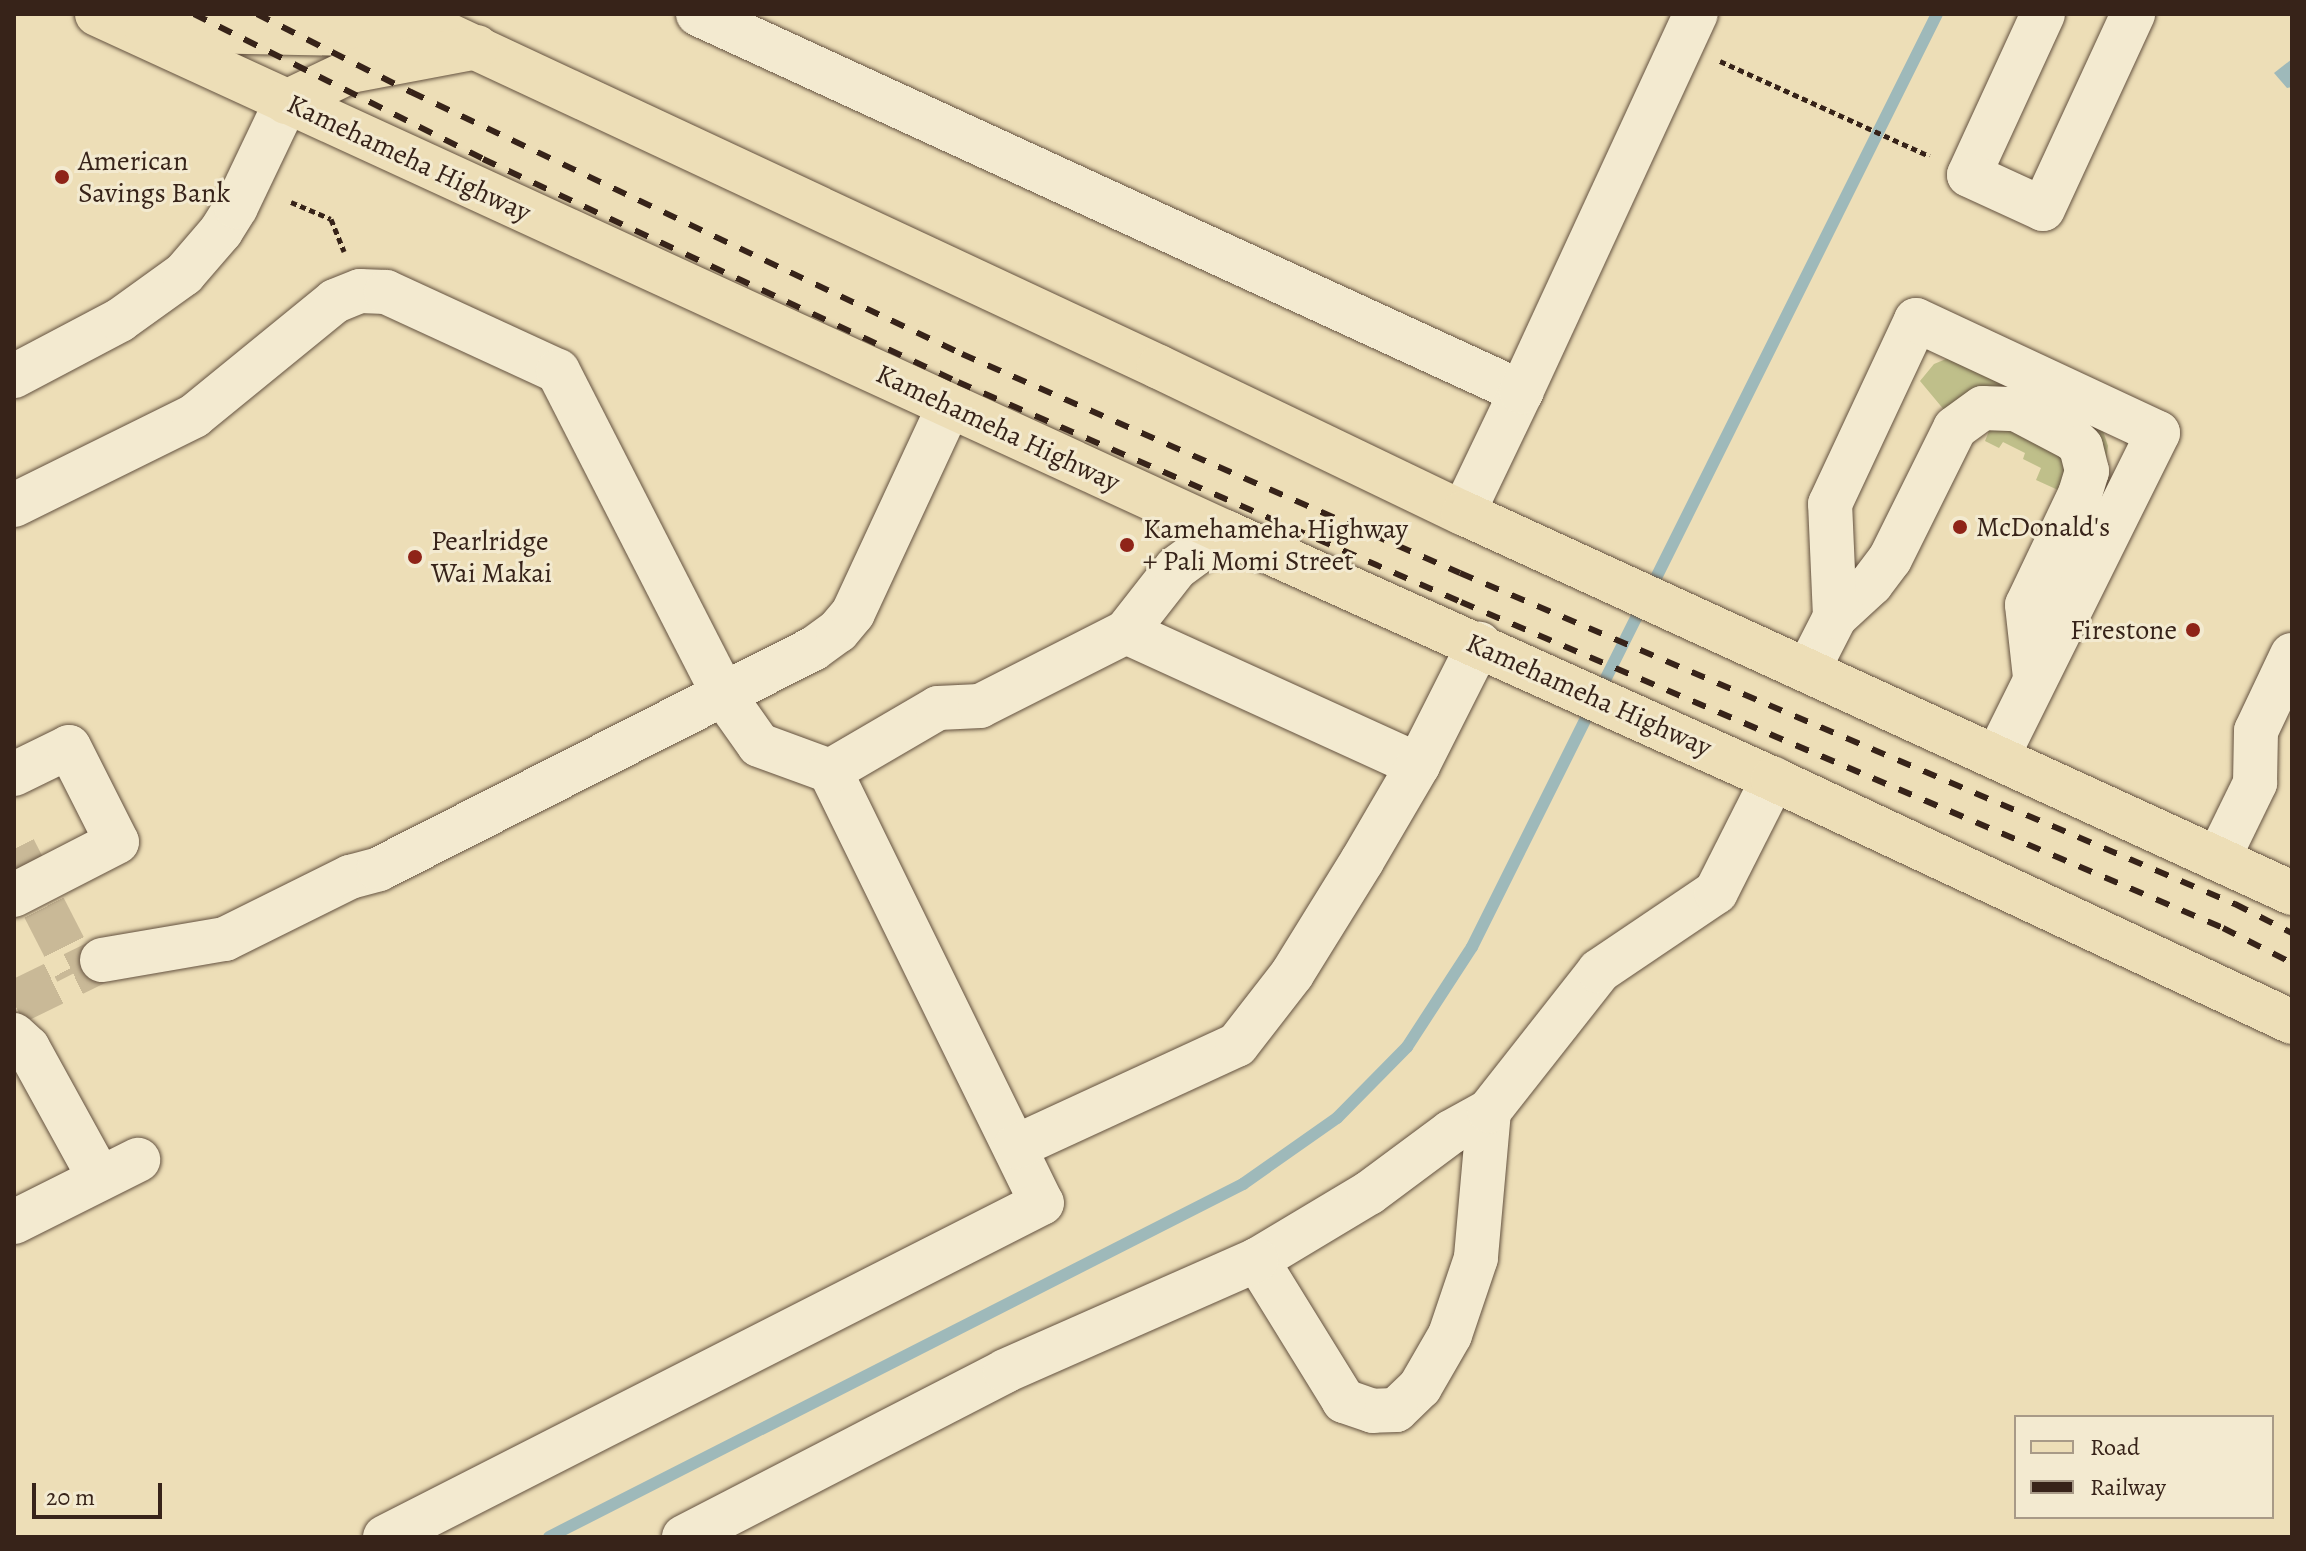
<!DOCTYPE html>
<html>
<head>
<meta charset="utf-8">
<style>
	body { margin:0 }
	#map { position:relative; width:2306px; height:1551px; overflow:hidden; background:#eddeb7; font-family:Alegreya,serif }
	div>[style] { position:absolute }
	[style*='--x'] { left:calc(var(--x)*1px); top:calc(var(--y)*1px); width:calc(var(--w)*1px); rotate:calc(var(--a)*1deg) }
	.green>* { inset:0; background:#bfbf8a }
	.water>* { inset:0; background:#9eb9ba }
	.stream>* { height:12px; margin:-6px; padding:0 6px; transform-origin:6px; border-radius:6px; background:#9eb9ba }
	.minor-tunnel>* { height:44px; margin-top:-22px; transform-origin:0; background:repeating-linear-gradient(90deg,#c9b997 0 44px,transparent 0 66px) }
	.path>* { height:5px; margin-top:-2.5px; transform-origin:0; background:repeating-linear-gradient(90deg,#372319 0 6px,transparent 0 10px) }
	.roads { filter:drop-shadow(0 0 2px #645240) drop-shadow(0 0 2px #645240) }
	.minor>* { height:44px; margin:-22px; padding:0 22px; transform-origin:22px; border-radius:22px; background:#f3ead0 }
	.major>* { height:44px; margin:-22px; padding:0 22px; transform-origin:22px; border-radius:22px; background:#eddeb7 }
	.rail>* { height:6px; margin-top:-3px; transform-origin:0; background:repeating-linear-gradient(90deg,#372319 0 14px,transparent 0 28px) }
	.dots>* { width:22px; height:22px; translate:-50% -50%; box-sizing:border-box; border:4px solid #f3ead0; border-radius:50% }
	span { translate:-50% -50%; white-space:nowrap; text-align:center; line-height:1.15; -webkit-text-stroke:6px #f3ead0; paint-order:stroke }
	.street-label { font-size:28px; color:#372319 }
	.poi-label { font-size:28px; color:#372319 }
	.left { translate:0 -50%; text-align:left }
	.right { translate:-100% -50%; text-align:right }
	.frame { position:absolute; inset:0; border:16px solid #372319; pointer-events:none }
	.legend { position:absolute; left:2014px; top:1415px; width:260px; height:104px; box-sizing:border-box; background:#f3ead0; border:2px solid #a89a87; margin:0; padding:10px 14px; list-style:none; font-size:24px; color:#372319 }
	.legend li { display:flex; align-items:center; gap:16px; height:40px }
	.legend b { width:40px; border:2px solid #a89a87 }
	.scale { position:absolute; left:32px; top:1483px; width:130px; height:36px; box-sizing:border-box; border:4px solid #372319; border-top:0; padding-left:10px; font-size:24px; line-height:28px; white-space:nowrap; color:#372319; -webkit-text-stroke:6px #f3ead0; paint-order:stroke }
</style>
</head>
<body>
<div id="map">
	<div class="green">
		<i style="clip-path:polygon(1946px 359px,1956px 359px,2102px 428px,2108px 446px,2106px 461px,2095px 446px,1945px 411px,1920px 381px,1934px 364px)"></i>
		<i style="clip-path:polygon(1994px 419px,2064px 446px,2069px 495px,2036px 480px,2041px 468px,2023px 459px,2025px 453px,2003px 442px,1999px 448px,1985px 441px)"></i>
	</div>
	<div class="water">
		<i style="clip-path:polygon(2292px 59px,2292px 87px,2287px 88px,2274px 73px)"></i>
	</div>
	<div class="stream">
		<i style="--x:549;--y:1537;--w:779;--a:-26.96"></i>
		<i style="--x:1243;--y:1184;--w:115;--a:-35.1"></i>
		<i style="--x:1337;--y:1118;--w:100;--a:-45.4"></i>
		<i style="--x:1407;--y:1047;--w:119;--a:-57"></i>
		<i style="--x:1472;--y:947;--w:1042;--a:-63.51"></i>
	</div>
	<div class="minor-tunnel">
		<i style="--x:14;--y:849;--w:138;--a:62.9"></i>
		<i style="--x:14;--y:1003;--w:98;--a:-26"></i>
	</div>
	<div class="path">
		<i style="--x:1720;--y:61;--w:230;--a:24.4"></i>
		<i style="--x:291;--y:202;--w:43;--a:23"></i>
		<i style="--x:331;--y:219;--w:35;--a:68"></i>
	</div>
	<div class="roads">
		<div class="minor">
			<i style="--x:698;--y:14;--w:906;--a:24.67"></i>
			<i style="--x:1521;--y:392;--w:134;--a:115.6"></i>
			<i style="--x:2043;--y:14;--w:177;--a:114.7"></i>
			<i style="--x:1969;--y:175;--w:81;--a:24.7"></i>
			<i style="--x:2043;--y:209;--w:215;--a:-65.2"></i>
			<i style="--x:14;--y:376;--w:120;--a:-27.8"></i>
			<i style="--x:120;--y:320;--w:79;--a:-35.7"></i>
			<i style="--x:184;--y:274;--w:57;--a:-49.3"></i>
			<i style="--x:221;--y:231;--w:28;--a:-58"></i>
			<i style="--x:236;--y:207;--w:116;--a:-64.5"></i>
			<i style="--x:1521;--y:392;--w:417;--a:-65.2"></i>
			<i style="--x:14;--y:505;--w:201;--a:-26.3"></i>
			<i style="--x:194;--y:416;--w:182;--a:-39.2"></i>
			<i style="--x:335;--y:301;--w:27;--a:-22"></i>
			<i style="--x:360;--y:291;--w:26;--a:2"></i>
			<i style="--x:386;--y:292;--w:189;--a:24.7"></i>
			<i style="--x:558;--y:371;--w:363;--a:62.9"></i>
			<i style="--x:723;--y:694;--w:62;--a:54.8"></i>
			<i style="--x:759;--y:745;--w:76;--a:20.1"></i>
			<i style="--x:830;--y:771;--w:481;--a:63.9"></i>
			<i style="--x:1042;--y:1203;--w:737;--a:153.05"></i>
			<i style="--x:1835;--y:617;--w:49;--a:-42.5"></i>
			<i style="--x:1871;--y:584;--w:31;--a:-53"></i>
			<i style="--x:1890;--y:559;--w:146;--a:-63.6"></i>
			<i style="--x:1955;--y:428;--w:34;--a:-36"></i>
			<i style="--x:1983;--y:408;--w:33;--a:2"></i>
			<i style="--x:2016;--y:409;--w:64;--a:27.8"></i>
			<i style="--x:2073;--y:439;--w:11;--a:45"></i>
			<i style="--x:2081;--y:447;--w:25;--a:76"></i>
			<i style="--x:2087;--y:471;--w:24;--a:107"></i>
			<i style="--x:2080;--y:494;--w:123;--a:115.5"></i>
			<i style="--x:2027;--y:605;--w:72;--a:83.7"></i>
			<i style="--x:1126;--y:632;--w:321;--a:24.5"></i>
			<i style="--x:1808;--y:670;--w:59;--a:-63"></i>
			<i style="--x:1835;--y:617;--w:113;--a:-92.5"></i>
			<i style="--x:1830;--y:504;--w:203;--a:-64.9"></i>
			<i style="--x:1916;--y:320;--w:267;--a:25"></i>
			<i style="--x:2158;--y:433;--w:360;--a:116.4"></i>
			<i style="--x:830;--y:771;--w:125;--a:-30.3"></i>
			<i style="--x:938;--y:708;--w:42;--a:-2.7"></i>
			<i style="--x:980;--y:706;--w:164;--a:-26.9"></i>
			<i style="--x:1126;--y:632;--w:81;--a:-52"></i>
			<i style="--x:1176;--y:568;--w:61;--a:-36.3"></i>
			<i style="--x:14;--y:774;--w:61;--a:-26.1"></i>
			<i style="--x:69;--y:747;--w:106;--a:63.2"></i>
			<i style="--x:117;--y:842;--w:116;--a:152.8"></i>
			<i style="--x:2218;--y:859;--w:85;--a:-64"></i>
			<i style="--x:2255;--y:783;--w:52;--a:-88.9"></i>
			<i style="--x:2256;--y:731;--w:84;--a:-64.7"></i>
			<i style="--x:102;--y:960;--w:125;--a:-9.7"></i>
			<i style="--x:225;--y:939;--w:140;--a:-26.4"></i>
			<i style="--x:350;--y:877;--w:30;--a:-15"></i>
			<i style="--x:379;--y:869;--w:487;--a:-26.9"></i>
			<i style="--x:813;--y:649;--w:31;--a:-36"></i>
			<i style="--x:838;--y:631;--w:23;--a:-50"></i>
			<i style="--x:853;--y:613;--w:228;--a:-65.1"></i>
			<i style="--x:14;--y:1035;--w:19;--a:43"></i>
			<i style="--x:28;--y:1048;--w:149;--a:61.2"></i>
			<i style="--x:1489;--y:1111;--w:148;--a:95.1"></i>
			<i style="--x:1476;--y:1258;--w:81;--a:108.7"></i>
			<i style="--x:1450;--y:1335;--w:60;--a:120"></i>
			<i style="--x:1420;--y:1387;--w:33;--a:136"></i>
			<i style="--x:1396;--y:1410;--w:23;--a:178"></i>
			<i style="--x:1373;--y:1411;--w:31;--a:-161"></i>
			<i style="--x:1344;--y:1401;--w:166;--a:-121.7"></i>
			<i style="--x:1257;--y:1260;--w:131;--a:-30.9"></i>
			<i style="--x:1369;--y:1193;--w:102;--a:-36.6"></i>
			<i style="--x:1451;--y:1132;--w:43;--a:-28.9"></i>
			<i style="--x:1489;--y:1111;--w:178;--a:-51.8"></i>
			<i style="--x:1599;--y:971;--w:141;--a:-34"></i>
			<i style="--x:1716;--y:892;--w:127;--a:-63.2"></i>
			<i style="--x:1015;--y:1147;--w:244;--a:-24.7"></i>
			<i style="--x:1237;--y:1045;--w:90;--a:-52.2"></i>
			<i style="--x:1292;--y:974;--w:133;--a:-58.2"></i>
			<i style="--x:1362;--y:861;--w:111;--a:-59.7"></i>
			<i style="--x:1418;--y:765;--w:136;--a:-63.2"></i>
			<i style="--x:14;--y:1222;--w:139;--a:-26.6"></i>
			<i style="--x:684;--y:1537;--w:361;--a:-27.3"></i>
			<i style="--x:1005;--y:1371;--w:275;--a:-23.8"></i>
		</div>
		<div class="major">
			<i style="--x:97;--y:14;--w:1241;--a:24.67"></i>
			<i style="--x:1225;--y:532;--w:601;--a:24.26"></i>
			<i style="--x:1773;--y:779;--w:573;--a:25.09"></i>
			<i style="--x:403;--y:14;--w:834;--a:25.03"></i>
			<i style="--x:1159;--y:367;--w:337;--a:25.7"></i>
			<i style="--x:1463;--y:513;--w:912;--a:24.63"></i>
			<i style="--x:147;--y:30;--w:203;--a:1.1"></i>
			<i style="--x:350;--y:34;--w:63;--a:-15.6"></i>
			<i style="--x:286;--y:102;--w:72;--a:-25.5"></i>
			<i style="--x:351;--y:71;--w:128;--a:-10.8"></i>
		</div>
	</div>
	<div class="rail">
		<i style="--x:194;--y:14;--w:323;--a:26.6"></i>
		<i style="--x:483;--y:159;--w:525;--a:25.15"></i>
		<i style="--x:958;--y:382;--w:549;--a:23.62"></i>
		<i style="--x:1461;--y:602;--w:829;--a:23.16"></i>
		<i style="--x:2223;--y:928;--w:77;--a:26.9"></i>
		<i style="--x:257;--y:14;--w:173;--a:26.9"></i>
		<i style="--x:411;--y:92;--w:610;--a:25.43"></i>
		<i style="--x:962;--y:354;--w:544;--a:23.74"></i>
		<i style="--x:1460;--y:573;--w:843;--a:23.13"></i>
		<i style="--x:2235;--y:904;--w:64;--a:27"></i>
	</div>
	<div class="dots">
		<i style="left:62px;top:177px;background:#8f2418"></i>
		<i style="left:1960px;top:527px;background:#8f2418"></i>
		<i style="left:1127px;top:545px;background:#8f2418"></i>
		<i style="left:415px;top:557px;background:#8f2418"></i>
		<i style="left:2193px;top:630px;background:#8f2418"></i>
	</div>
	<div class="street-label">
		<span style="left:409px;top:158px;rotate:25deg">Kamehameha Highway</span>
		<span style="left:998px;top:428px;rotate:25deg">Kamehameha Highway</span>
		<span style="left:1589px;top:695px;rotate:24deg">Kamehameha Highway</span>
	</div>
	<div class="poi-label">
		<span class="left" style="left:78px;top:177px">American<br>Savings Bank</span>
		<span class="left" style="left:1976px;top:527px">McDonald's</span>
		<span class="left" style="left:1143px;top:545px">Kamehameha Highway<br>+ Pali Momi Street</span>
		<span class="left" style="left:431px;top:557px">Pearlridge<br>Wai Makai</span>
		<span class="right" style="left:2177px;top:630px">Firestone</span>
	</div>
	<div class="frame"></div>
	<ul class="legend">
	<li><b style="height:10px;background:#eddeb7"></b>Road</li>
	<li><b style="height:10px;background:#372319"></b>Railway</li>
	</ul>
	<div class="scale">20 m</div>
</div>
</body>
</html>
